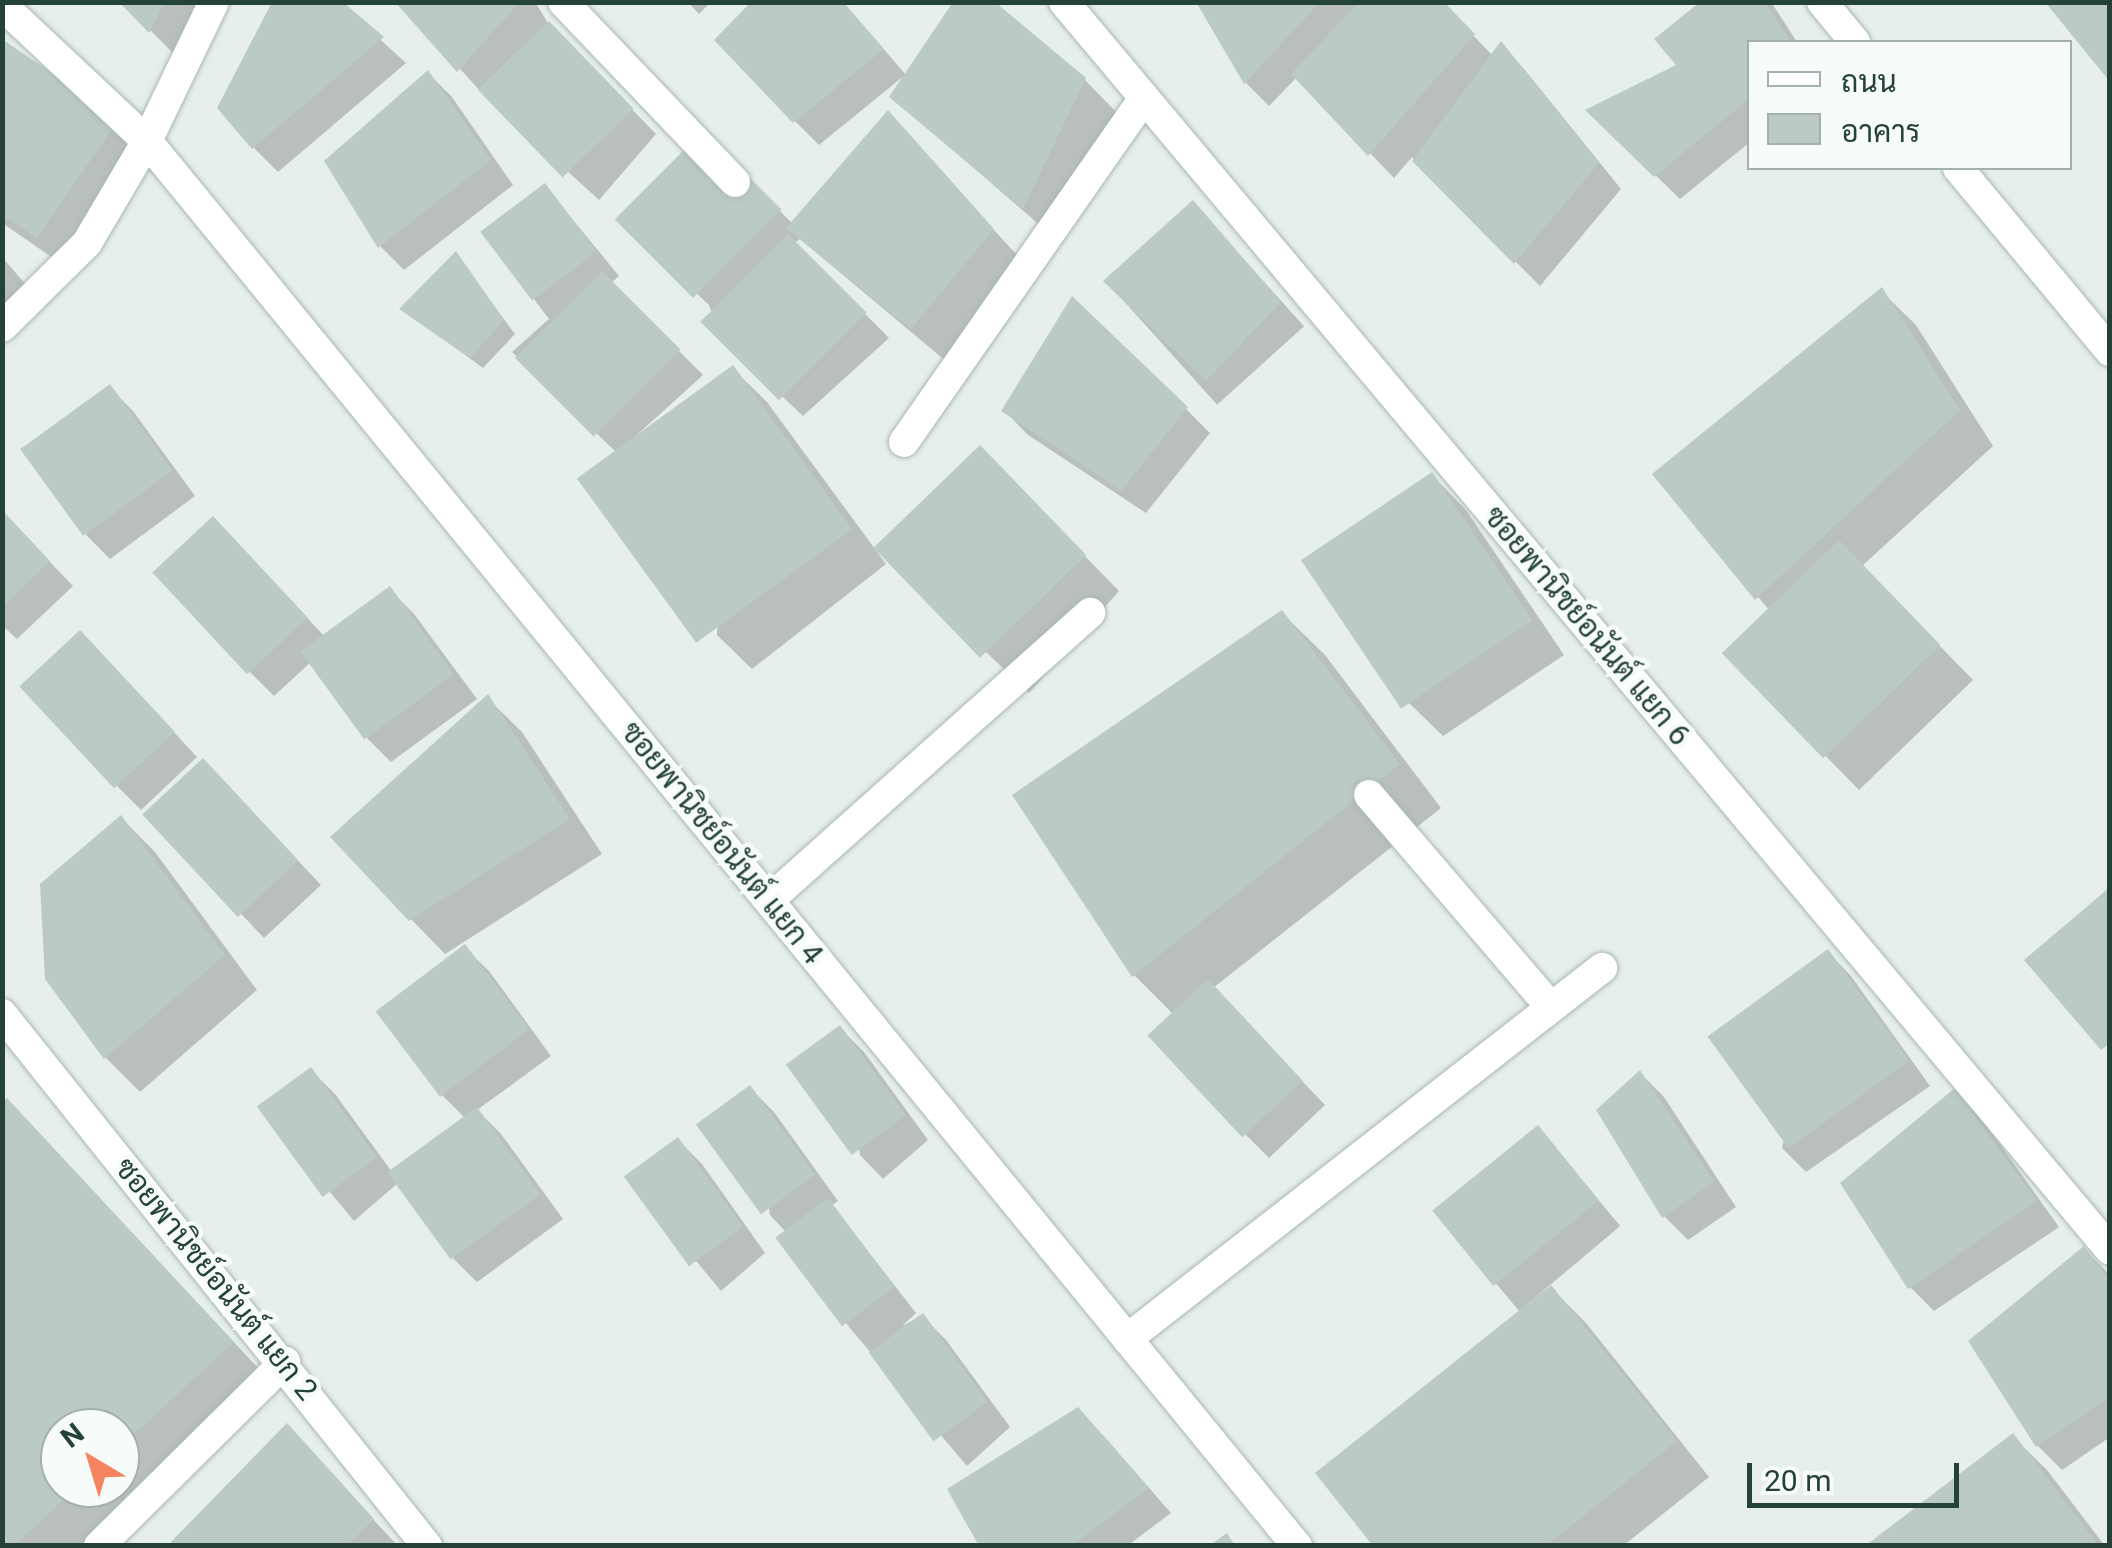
<!DOCTYPE html>
<html>
<head>
<meta charset="utf-8">
<style>
	body { margin:0 }
	#map { position:relative; width:2112px; height:1548px; overflow:hidden; background:#e6efeb; font-family:Roboto,Sarabun,sans-serif }
	div>[style] { position:absolute }
	[style*='--x'] { left:calc(var(--x)*1px); top:calc(var(--y)*1px); width:calc(var(--w)*1px); rotate:calc(var(--a)*1deg) }
	.shadow>* { inset:0; background:#0003; transform-origin:0 0 }
	.building>* { inset:0; background:#bbcac4; transform-origin:0 0 }
	.roads { filter:drop-shadow(0 0 2px #a8b8b2) drop-shadow(0 0 2px #a8b8b2) }
	.lane>* { height:30px; margin:-15px; padding:0 15px; transform-origin:15px; border-radius:15px; background:#fff }
	.street>* { height:30px; margin:-15px; padding:0 15px; transform-origin:15px; border-radius:15px; background:#fff }
	span { translate:-50% -50%; white-space:nowrap; text-align:center; line-height:1.15; -webkit-text-stroke:9px #f7fbf9; paint-order:stroke }
	.street-label { font-size:30px; color:#24423a }
	.frame { position:absolute; inset:0; border:5px solid #24423a; pointer-events:none }
	.legend { position:absolute; left:1747px; top:40px; width:325px; height:130px; box-sizing:border-box; background:#f7fbf9; border:2px solid #a3b1ad; margin:0; padding:12px 18px; list-style:none; font-size:30px; color:#24423a }
	.legend li { display:flex; align-items:center; gap:20px; height:50px }
	.legend b { width:50px; border:2px solid #a3b1ad }
	.north { position:absolute; left:40px; top:1408px; width:100px; height:100px; box-sizing:border-box; background:#f7fbf9; border:2px solid #a3b1ad; border-radius:50%; rotate:322deg; font-size:28px; font-weight:700; line-height:40px; text-align:center; color:#24423a }
	.north::after { content:''; display:block; margin:auto; width:35px; height:45px; background:#f4845f; clip-path:polygon(50% 0,100% 100%,50% 72%,0 100%) }
	.scale { position:absolute; left:1747px; top:1463px; width:212px; height:45px; box-sizing:border-box; border:5px solid #24423a; border-top:0; padding-left:12px; font-size:30px; line-height:35px; white-space:nowrap; color:#24423a; -webkit-text-stroke:8px #f7fbf9; paint-order:stroke }
</style>
</head>
<body>
<div id="map">
	<div class="shadow">
		<i style="clip-path:polygon(122px 2px,202px 2px,175px 55px)"></i>
		<i style="clip-path:polygon(339px 2px,406px 63px,278px 172px,254px 148px)"></i>
		<i style="clip-path:polygon(399px 2px,535px 2px,548px 23px,656px 134px,599px 200px,483px 94px)"></i>
		<i style="clip-path:polygon(688px 2px,711px 2px,699px 14px)"></i>
		<i style="clip-path:polygon(843px 2px,907px 76px,1085px 80px,1119px 115px,1058px 241px,892px 97px,905px 75px,819px 145px,795px 121px)"></i>
		<i style="clip-path:polygon(1199px 2px,1441px 2px,1493px 56px,1501px 45px,1524px 69px,1621px 189px,1540px 286px,1412px 157px,1394px 178px,1297px 77px,1269px 106px,1246px 83px)"></i>
		<i style="clip-path:polygon(1704px 2px,1771px 2px,1797px 42px,1750px 42px,1750px 142px,1680px 199px,1613px 134px,1680px 66px)"></i>
		<i style="clip-path:polygon(2px 42px,152px 155px,72px 271px,2px 223px)"></i>
		<i style="clip-path:polygon(428px 73px,452px 97px,513px 185px,404px 270px,380px 246px,327px 162px)"></i>
		<i style="clip-path:polygon(888px 114px,1026px 265px,947px 362px,800px 239px,794px 243px,889px 338px,803px 416px,721px 339px,709px 305px,637px 237px,702px 135px,793px 224px)"></i>
		<i style="clip-path:polygon(545px 186px,619px 276px,611px 283px,703px 375px,617px 453px,512px 352px,549px 319px,484px 233px)"></i>
		<i style="left:1193px;top:203px;width:166px;height:117px;rotate:48deg"></i>
		<i style="clip-path:polygon(456px 255px,515px 334px,483px 368px,402px 309px)"></i>
		<i style="clip-path:polygon(2px 257px,40px 301px,2px 338px)"></i>
		<i style="clip-path:polygon(1881px 291px,1916px 325px,1993px 446px,1862px 566px,1973px 680px,1859px 790px,1726px 654px,1770px 611px,1655px 475px)"></i>
		<i style="clip-path:polygon(732px 368px,767px 402px,886px 564px,752px 669px,717px 635px)"></i>
		<i style="clip-path:polygon(109px 387px,133px 411px,195px 496px,110px 559px,86px 535px)"></i>
		<i style="clip-path:polygon(1186px 409px,1210px 433px,1146px 513px,1028px 435px,1004px 410px)"></i>
		<i style="clip-path:polygon(980px 449px,1119px 591px,1029px 693px,912px 582px)"></i>
		<i style="clip-path:polygon(1432px 475px,1466px 510px,1564px 655px,1443px 736px,1408px 702px)"></i>
		<i style="clip-path:polygon(2px 512px,73px 586px,17px 639px,2px 625px)"></i>
		<i style="clip-path:polygon(237px 543px,326px 638px,390px 590px,414px 614px,477px 699px,391px 762px,367px 738px,311px 662px,274px 696px,250px 672px)"></i>
		<i style="clip-path:polygon(1282px 613px,1325px 655px,1441px 808px,1213px 988px,1325px 1105px,1269px 1158px,1245px 1134px,1173px 1014px,1134px 975px)"></i>
		<i style="clip-path:polygon(104px 657px,197px 757px,141px 810px,117px 786px)"></i>
		<i style="clip-path:polygon(487px 698px,522px 732px,602px 854px,445px 954px,411px 919px)"></i>
		<i style="clip-path:polygon(227px 785px,321px 885px,264px 938px,147px 815px)"></i>
		<i style="clip-path:polygon(121px 818px,155px 852px,257px 990px,140px 1092px,106px 1058px,47px 978px)"></i>
		<i style="clip-path:polygon(464px 947px,489px 971px,551px 1056px,477px 1110px,501px 1134px,563px 1219px,477px 1282px,453px 1258px,398px 1183px,354px 1221px,259px 1106px,311px 1070px,335px 1094px,392px 1172px,465px 1118px,441px 1094px)"></i>
		<i style="clip-path:polygon(1828px 952px,1851px 976px,1930px 1086px,1806px 1172px,1782px 1148px)"></i>
		<i style="clip-path:polygon(840px 1028px,864px 1052px,928px 1140px,883px 1179px,860px 1155px)"></i>
		<i style="clip-path:polygon(1640px 1073px,1664px 1097px,1736px 1207px,1688px 1240px,1664px 1216px)"></i>
		<i style="clip-path:polygon(750px 1088px,774px 1112px,838px 1201px,832px 1205px,916px 1313px,902px 1326px,922px 1316px,946px 1340px,1010px 1427px,967px 1466px,849px 1327px,785px 1231px,770px 1215px)"></i>
		<i style="clip-path:polygon(1955px 1092px,1979px 1115px,2059px 1227px,1934px 1311px,1910px 1287px)"></i>
		<i style="left:1538px;top:1128px;width:128px;height:132px;rotate:50deg"></i>
		<i style="clip-path:polygon(678px 1140px,702px 1164px,765px 1253px,721px 1291px,626px 1176px)"></i>
		<i style="clip-path:polygon(evenodd,49px 1144px,274px 1385px,102px 1546px,2px 1546px,49px 1144px,60px 1428px,120px 1428px,120px 1488px,60px 1488px,60px 1428px)"></i>
		<i style="clip-path:polygon(2084px 1249px,2110px 1275px,2110px 1437px,2062px 1470px,2038px 1446px)"></i>
		<i style="clip-path:polygon(1551px 1288px,1586px 1323px,1709px 1477px,1623px 1546px,1376px 1546px)"></i>
		<i style="clip-path:polygon(287px 1427px,398px 1546px,170px 1546px)"></i>
		<i style="clip-path:polygon(1102px 1434px,1171px 1513px,1127px 1546px,982px 1546px)"></i>
		<i style="clip-path:polygon(2012px 1436px,2047px 1470px,2105px 1546px,1869px 1546px)"></i>
	</div>
	<div class="building">
		<i style="clip-path:polygon(119px 2px,165px 2px,149px 33px)"></i>
		<i style="clip-path:polygon(272px 2px,343px 2px,384px 37px,252px 149px,217px 108px)"></i>
		<i style="clip-path:polygon(395px 2px,520px 2px,457px 72px)"></i>
		<i style="clip-path:polygon(751px 2px,843px 2px,884px 49px,793px 123px,714px 40px)"></i>
		<i style="clip-path:polygon(953px 2px,995px 2px,1086px 78px,1023px 209px,889px 97px)"></i>
		<i style="clip-path:polygon(1196px 2px,1320px 2px,1244px 84px)"></i>
		<i style="clip-path:polygon(1359px 2px,1444px 2px,1475px 34px,1368px 156px,1291px 74px)"></i>
		<i style="clip-path:polygon(1700px 2px,1765px 2px,1791px 42px,1750px 42px,1750px 98px,1654px 177px,1585px 110px,1676px 65px,1654px 39px)"></i>
		<i style="clip-path:polygon(2045px 2px,2110px 2px,2110px 82px)"></i>
		<i style="left:549px;top:21px;width:122px;height:99px;rotate:46deg"></i>
		<i style="clip-path:polygon(2px 39px,119px 119px,37px 238px,2px 215px)"></i>
		<i style="clip-path:polygon(1501px 41px,1599px 163px,1514px 264px,1412px 161px)"></i>
		<i style="clip-path:polygon(428px 70px,491px 160px,378px 248px,324px 161px)"></i>
		<i style="clip-path:polygon(888px 110px,994px 229px,911px 329px,786px 228px)"></i>
		<i style="left:703px;top:131px;width:111px;height:125px;rotate:45deg"></i>
		<i style="left:545px;top:183px;width:86px;height:81px;rotate:53deg"></i>
		<i style="clip-path:polygon(1193px 200px,1281px 302px,1206px 381px,1103px 281px)"></i>
		<i style="left:788px;top:234px;width:111px;height:124px;rotate:45deg"></i>
		<i style="clip-path:polygon(456px 251px,504px 320px,470px 358px,399px 309px)"></i>
		<i style="left:602px;top:271px;width:111px;height:123px;rotate:45deg"></i>
		<i style="clip-path:polygon(1882px 287px,1960px 410px,1755px 600px,1652px 474px)"></i>
		<i style="clip-path:polygon(1072px 296px,1188px 407px,1121px 491px,1001px 411px)"></i>
		<i style="left:733px;top:365px;width:203px;height:193px;rotate:54deg"></i>
		<i style="left:110px;top:384px;width:107px;height:111px;rotate:54deg"></i>
		<i style="left:980px;top:445px;width:153px;height:148px;rotate:46deg"></i>
		<i style="left:1432px;top:472px;width:179px;height:158px;rotate:56deg"></i>
		<i style="clip-path:polygon(2px 510px,50px 561px,2px 607px)"></i>
		<i style="left:213px;top:516px;width:139px;height:83px;rotate:47deg"></i>
		<i style="left:1839px;top:540px;width:146px;height:163px;rotate:46deg"></i>
		<i style="left:390px;top:586px;width:109px;height:111px;rotate:54deg"></i>
		<i style="clip-path:polygon(1282px 610px,1400px 764px,1132px 977px,1012px 795px)"></i>
		<i style="left:80px;top:630px;width:139px;height:83px;rotate:47deg"></i>
		<i style="clip-path:polygon(488px 694px,570px 819px,409px 921px,330px 837px)"></i>
		<i style="left:203px;top:758px;width:140px;height:83px;rotate:47deg"></i>
		<i style="clip-path:polygon(121px 815px,225px 955px,104px 1059px,45px 979px,40px 884px)"></i>
		<i style="clip-path:polygon(2110px 887px,2110px 1043px,2101px 1050px,2024px 960px)"></i>
		<i style="left:465px;top:944px;width:107px;height:112px;rotate:53deg"></i>
		<i style="left:1828px;top:949px;width:138px;height:149px;rotate:54deg"></i>
		<i style="left:1208px;top:979px;width:139px;height:83px;rotate:47deg"></i>
		<i style="left:840px;top:1025px;width:112px;height:67px;rotate:54deg"></i>
		<i style="left:311px;top:1067px;width:112px;height:67px;rotate:54deg"></i>
		<i style="clip-path:polygon(1640px 1070px,1714px 1182px,1662px 1218px,1596px 1110px)"></i>
		<i style="left:750px;top:1085px;width:111px;height:67px;rotate:54deg"></i>
		<i style="clip-path:polygon(1955px 1088px,2037px 1201px,1908px 1289px,1840px 1183px)"></i>
		<i style="clip-path:polygon(7px 1098px,234px 1342px,120px 1447px,120px 1428px,60px 1428px,60px 1488px,76px 1488px,14px 1546px,2px 1546px,2px 1103px)"></i>
		<i style="left:477px;top:1107px;width:108px;height:111px;rotate:54deg"></i>
		<i style="left:1538px;top:1125px;width:97px;height:136px;rotate:51deg"></i>
		<i style="left:678px;top:1137px;width:111px;height:67px;rotate:54deg"></i>
		<i style="left:828px;top:1198px;width:111px;height:66px;rotate:53deg"></i>
		<i style="clip-path:polygon(2084px 1246px,2110px 1281px,2110px 1397px,2036px 1447px,1968px 1341px)"></i>
		<i style="clip-path:polygon(1551px 1285px,1677px 1441px,1546px 1546px,1373px 1546px,1315px 1473px)"></i>
		<i style="left:923px;top:1313px;width:110px;height:67px;rotate:54deg"></i>
		<i style="clip-path:polygon(1078px 1407px,1149px 1488px,1071px 1546px,979px 1546px,947px 1489px)"></i>
		<i style="clip-path:polygon(287px 1423px,374px 1519px,347px 1546px,167px 1546px)"></i>
		<i style="clip-path:polygon(2013px 1433px,2099px 1546px,1865px 1546px)"></i>
		<i style="clip-path:polygon(1227px 1533px,1235px 1546px,1209px 1546px)"></i>
	</div>
	<div class="roads">
		<div class="lane">
			<i style="--x:1369;--y:795;--w:279;--a:49.4"></i>
			<i style="--x:1127;--y:1339;--w:603;--a:-37.99"></i>
		</div>
		<div class="street">
			<i style="--x:563;--y:2;--w:249;--a:46.3"></i>
			<i style="--x:1064;--y:2;--w:1628;--a:50.03"></i>
			<i style="--x:1822;--y:2;--w:52;--a:50.5"></i>
			<i style="--x:2;--y:5;--w:199;--a:43.2"></i>
			<i style="--x:147;--y:141;--w:1816;--a:50.7"></i>
			<i style="--x:1958;--y:168;--w:238;--a:50.3"></i>
			<i style="--x:2;--y:327;--w:120;--a:-44.7"></i>
			<i style="--x:87;--y:243;--w:118;--a:-59.5"></i>
			<i style="--x:147;--y:141;--w:154;--a:-64.3"></i>
			<i style="--x:904;--y:442;--w:419;--a:-55.1"></i>
			<i style="--x:769;--y:900;--w:431;--a:-41.8"></i>
			<i style="--x:2;--y:1014;--w:681;--a:51.38"></i>
			<i style="--x:99;--y:1546;--w:262;--a:-44.7"></i>
		</div>
	</div>
	<div class="street-label">
		<span style="left:1587px;top:626px;rotate:50deg">ซอยพานิชย์อนันต์ แยก 6</span>
		<span style="left:722px;top:843px;rotate:51deg">ซอยพานิชย์อนันต์ แยก 4</span>
		<span style="left:216px;top:1279px;rotate:51deg">ซอยพานิชย์อนันต์ แยก 2</span>
	</div>
	<div class="frame"></div>
	<ul class="legend">
	<li><b style="height:12px;background:#fff"></b>ถนน</li>
	<li><b style="height:28px;background:#bbcac4"></b>อาคาร</li>
	</ul>
	<div class="north">N</div>
	<div class="scale">20 m</div>
</div>
</body>
</html>
